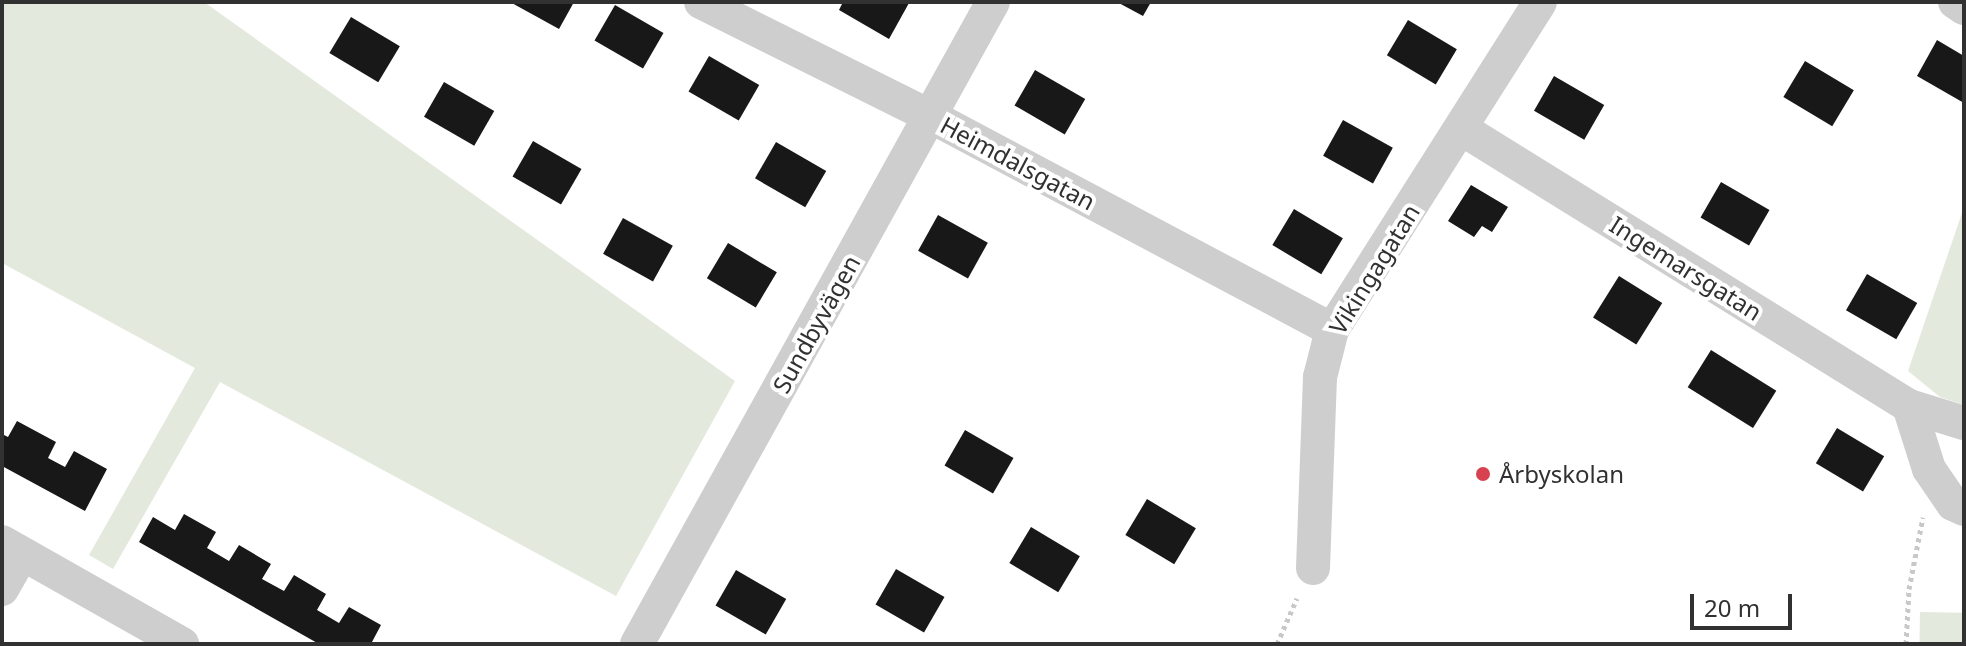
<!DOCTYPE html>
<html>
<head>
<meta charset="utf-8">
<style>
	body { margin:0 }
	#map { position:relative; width:1966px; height:646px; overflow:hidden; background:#fff; font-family:"Noto Sans",sans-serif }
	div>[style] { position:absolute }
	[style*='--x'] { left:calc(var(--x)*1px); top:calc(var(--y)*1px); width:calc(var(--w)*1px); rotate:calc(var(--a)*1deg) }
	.green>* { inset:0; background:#e4e9dd; transform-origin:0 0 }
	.building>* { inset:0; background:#181818; transform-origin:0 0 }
	.path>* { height:5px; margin-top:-2.5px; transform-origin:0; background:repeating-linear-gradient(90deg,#c8c8c8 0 4px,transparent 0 8px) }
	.minor>* { height:34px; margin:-17px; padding:0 17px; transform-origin:17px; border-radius:17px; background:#cecece }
	.dots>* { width:22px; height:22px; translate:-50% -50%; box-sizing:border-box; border:4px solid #fff; border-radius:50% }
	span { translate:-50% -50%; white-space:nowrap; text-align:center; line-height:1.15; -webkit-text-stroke:8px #fff; paint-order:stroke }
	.street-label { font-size:24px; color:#313131 }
	.poi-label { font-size:24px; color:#313131 }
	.left { translate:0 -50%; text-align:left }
	.frame { position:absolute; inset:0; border:4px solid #313131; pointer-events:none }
	.scale { position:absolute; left:1690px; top:594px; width:102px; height:36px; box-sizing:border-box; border:4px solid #313131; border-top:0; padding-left:10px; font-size:24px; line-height:28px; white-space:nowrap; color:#313131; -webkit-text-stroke:6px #fff; paint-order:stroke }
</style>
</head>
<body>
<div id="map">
	<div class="green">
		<i style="clip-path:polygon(2px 2px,204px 2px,735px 381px,616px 596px,220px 382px,113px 569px,89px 555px,195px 368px,2px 263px)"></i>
		<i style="clip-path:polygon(1964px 207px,1964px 405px,1940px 397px,1908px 371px)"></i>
		<i style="left:1920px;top:612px;width:44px;height:32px;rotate:1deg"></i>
	</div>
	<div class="building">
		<i style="clip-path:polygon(510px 2px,574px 2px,559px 29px)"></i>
		<i style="clip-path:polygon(843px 2px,906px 2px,909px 3px,889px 39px,839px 10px)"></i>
		<i style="clip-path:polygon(1117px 2px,1151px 2px,1143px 16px)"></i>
		<i style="left:615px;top:5px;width:56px;height:41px;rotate:30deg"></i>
		<i style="left:351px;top:17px;width:57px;height:42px;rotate:31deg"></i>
		<i style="left:1408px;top:20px;width:57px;height:41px;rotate:31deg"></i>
		<i style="clip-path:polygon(1937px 40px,1964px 56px,1964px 103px,1917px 76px)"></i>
		<i style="left:709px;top:56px;width:58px;height:41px;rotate:30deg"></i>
		<i style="left:1805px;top:61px;width:57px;height:42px;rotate:31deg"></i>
		<i style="left:1035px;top:70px;width:58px;height:41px;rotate:30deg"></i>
		<i style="left:1554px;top:76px;width:58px;height:40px;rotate:30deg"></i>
		<i style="left:444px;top:82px;width:58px;height:40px;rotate:30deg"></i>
		<i style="left:1343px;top:120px;width:57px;height:41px;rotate:29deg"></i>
		<i style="left:533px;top:141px;width:56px;height:41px;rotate:30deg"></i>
		<i style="left:776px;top:142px;width:58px;height:42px;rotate:30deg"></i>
		<i style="left:1721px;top:182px;width:56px;height:41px;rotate:30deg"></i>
		<i style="clip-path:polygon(1471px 185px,1508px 207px,1492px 232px,1482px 226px,1474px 237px,1448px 221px)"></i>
		<i style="left:1294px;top:209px;width:57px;height:42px;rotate:31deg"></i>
		<i style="left:938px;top:215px;width:57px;height:41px;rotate:29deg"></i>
		<i style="left:623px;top:218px;width:57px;height:41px;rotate:29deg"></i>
		<i style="left:728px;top:243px;width:57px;height:41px;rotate:31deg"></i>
		<i style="left:1867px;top:274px;width:58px;height:42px;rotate:30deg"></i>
		<i style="left:1619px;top:276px;width:51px;height:49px;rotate:32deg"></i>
		<i style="left:1711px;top:350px;width:77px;height:44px;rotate:32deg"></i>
		<i style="clip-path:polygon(17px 421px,56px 442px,48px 458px,65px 467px,74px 451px,107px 469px,85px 511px,2px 466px,2px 434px,8px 437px)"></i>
		<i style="left:1837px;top:428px;width:55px;height:41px;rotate:31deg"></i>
		<i style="left:965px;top:430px;width:56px;height:41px;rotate:30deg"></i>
		<i style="left:1147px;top:499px;width:57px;height:42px;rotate:31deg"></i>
		<i style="clip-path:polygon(184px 514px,216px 532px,207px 548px,229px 561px,239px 545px,271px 564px,262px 579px,284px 591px,294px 575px,326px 594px,317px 610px,339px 623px,349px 607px,381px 625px,372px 642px,376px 644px,319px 644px,139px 542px,153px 517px,175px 530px)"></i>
		<i style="left:1031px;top:527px;width:57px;height:42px;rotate:31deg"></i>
		<i style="left:896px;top:569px;width:56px;height:41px;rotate:30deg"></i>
		<i style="left:736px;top:570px;width:58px;height:41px;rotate:30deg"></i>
	</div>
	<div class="path">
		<i style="--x:1277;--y:644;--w:50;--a:-66.5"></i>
		<i style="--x:1906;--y:644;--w:55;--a:-86.9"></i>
		<i style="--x:1909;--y:589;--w:73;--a:-79"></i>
	</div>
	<div class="minor">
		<i style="--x:701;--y:2;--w:258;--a:26.5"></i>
		<i style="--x:932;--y:117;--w:453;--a:28"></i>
		<i style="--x:1955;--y:2;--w:11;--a:34"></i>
		<i style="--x:1462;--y:129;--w:526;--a:31.79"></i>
		<i style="--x:1909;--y:406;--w:58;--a:17.2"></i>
		<i style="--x:1909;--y:406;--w:66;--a:72.4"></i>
		<i style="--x:1929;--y:469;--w:42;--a:55.6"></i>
		<i style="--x:1953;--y:504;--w:12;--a:24"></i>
		<i style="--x:2;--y:542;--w:207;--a:29.5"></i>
		<i style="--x:1313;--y:568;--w:191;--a:-87.9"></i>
		<i style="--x:1320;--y:377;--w:49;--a:-75.7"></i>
		<i style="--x:1332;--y:330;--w:388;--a:-57.6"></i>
		<i style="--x:2;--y:589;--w:40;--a:-60.3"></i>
		<i style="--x:637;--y:644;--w:734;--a:-60.99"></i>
	</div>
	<div class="dots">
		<i style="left:1483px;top:474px;background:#d84250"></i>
	</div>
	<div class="street-label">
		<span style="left:1018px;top:163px;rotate:28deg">Heimdalsgatan</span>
		<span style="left:1686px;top:268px;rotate:32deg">Ingemarsgatan</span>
		<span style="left:1374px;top:269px;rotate:-58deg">Vikingagatan</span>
		<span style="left:816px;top:324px;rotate:-61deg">Sundbyvägen</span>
	</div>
	<div class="poi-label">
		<span class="left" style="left:1499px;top:474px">Årbyskolan</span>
	</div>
	<div class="frame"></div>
	<div class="scale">20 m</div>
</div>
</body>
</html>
